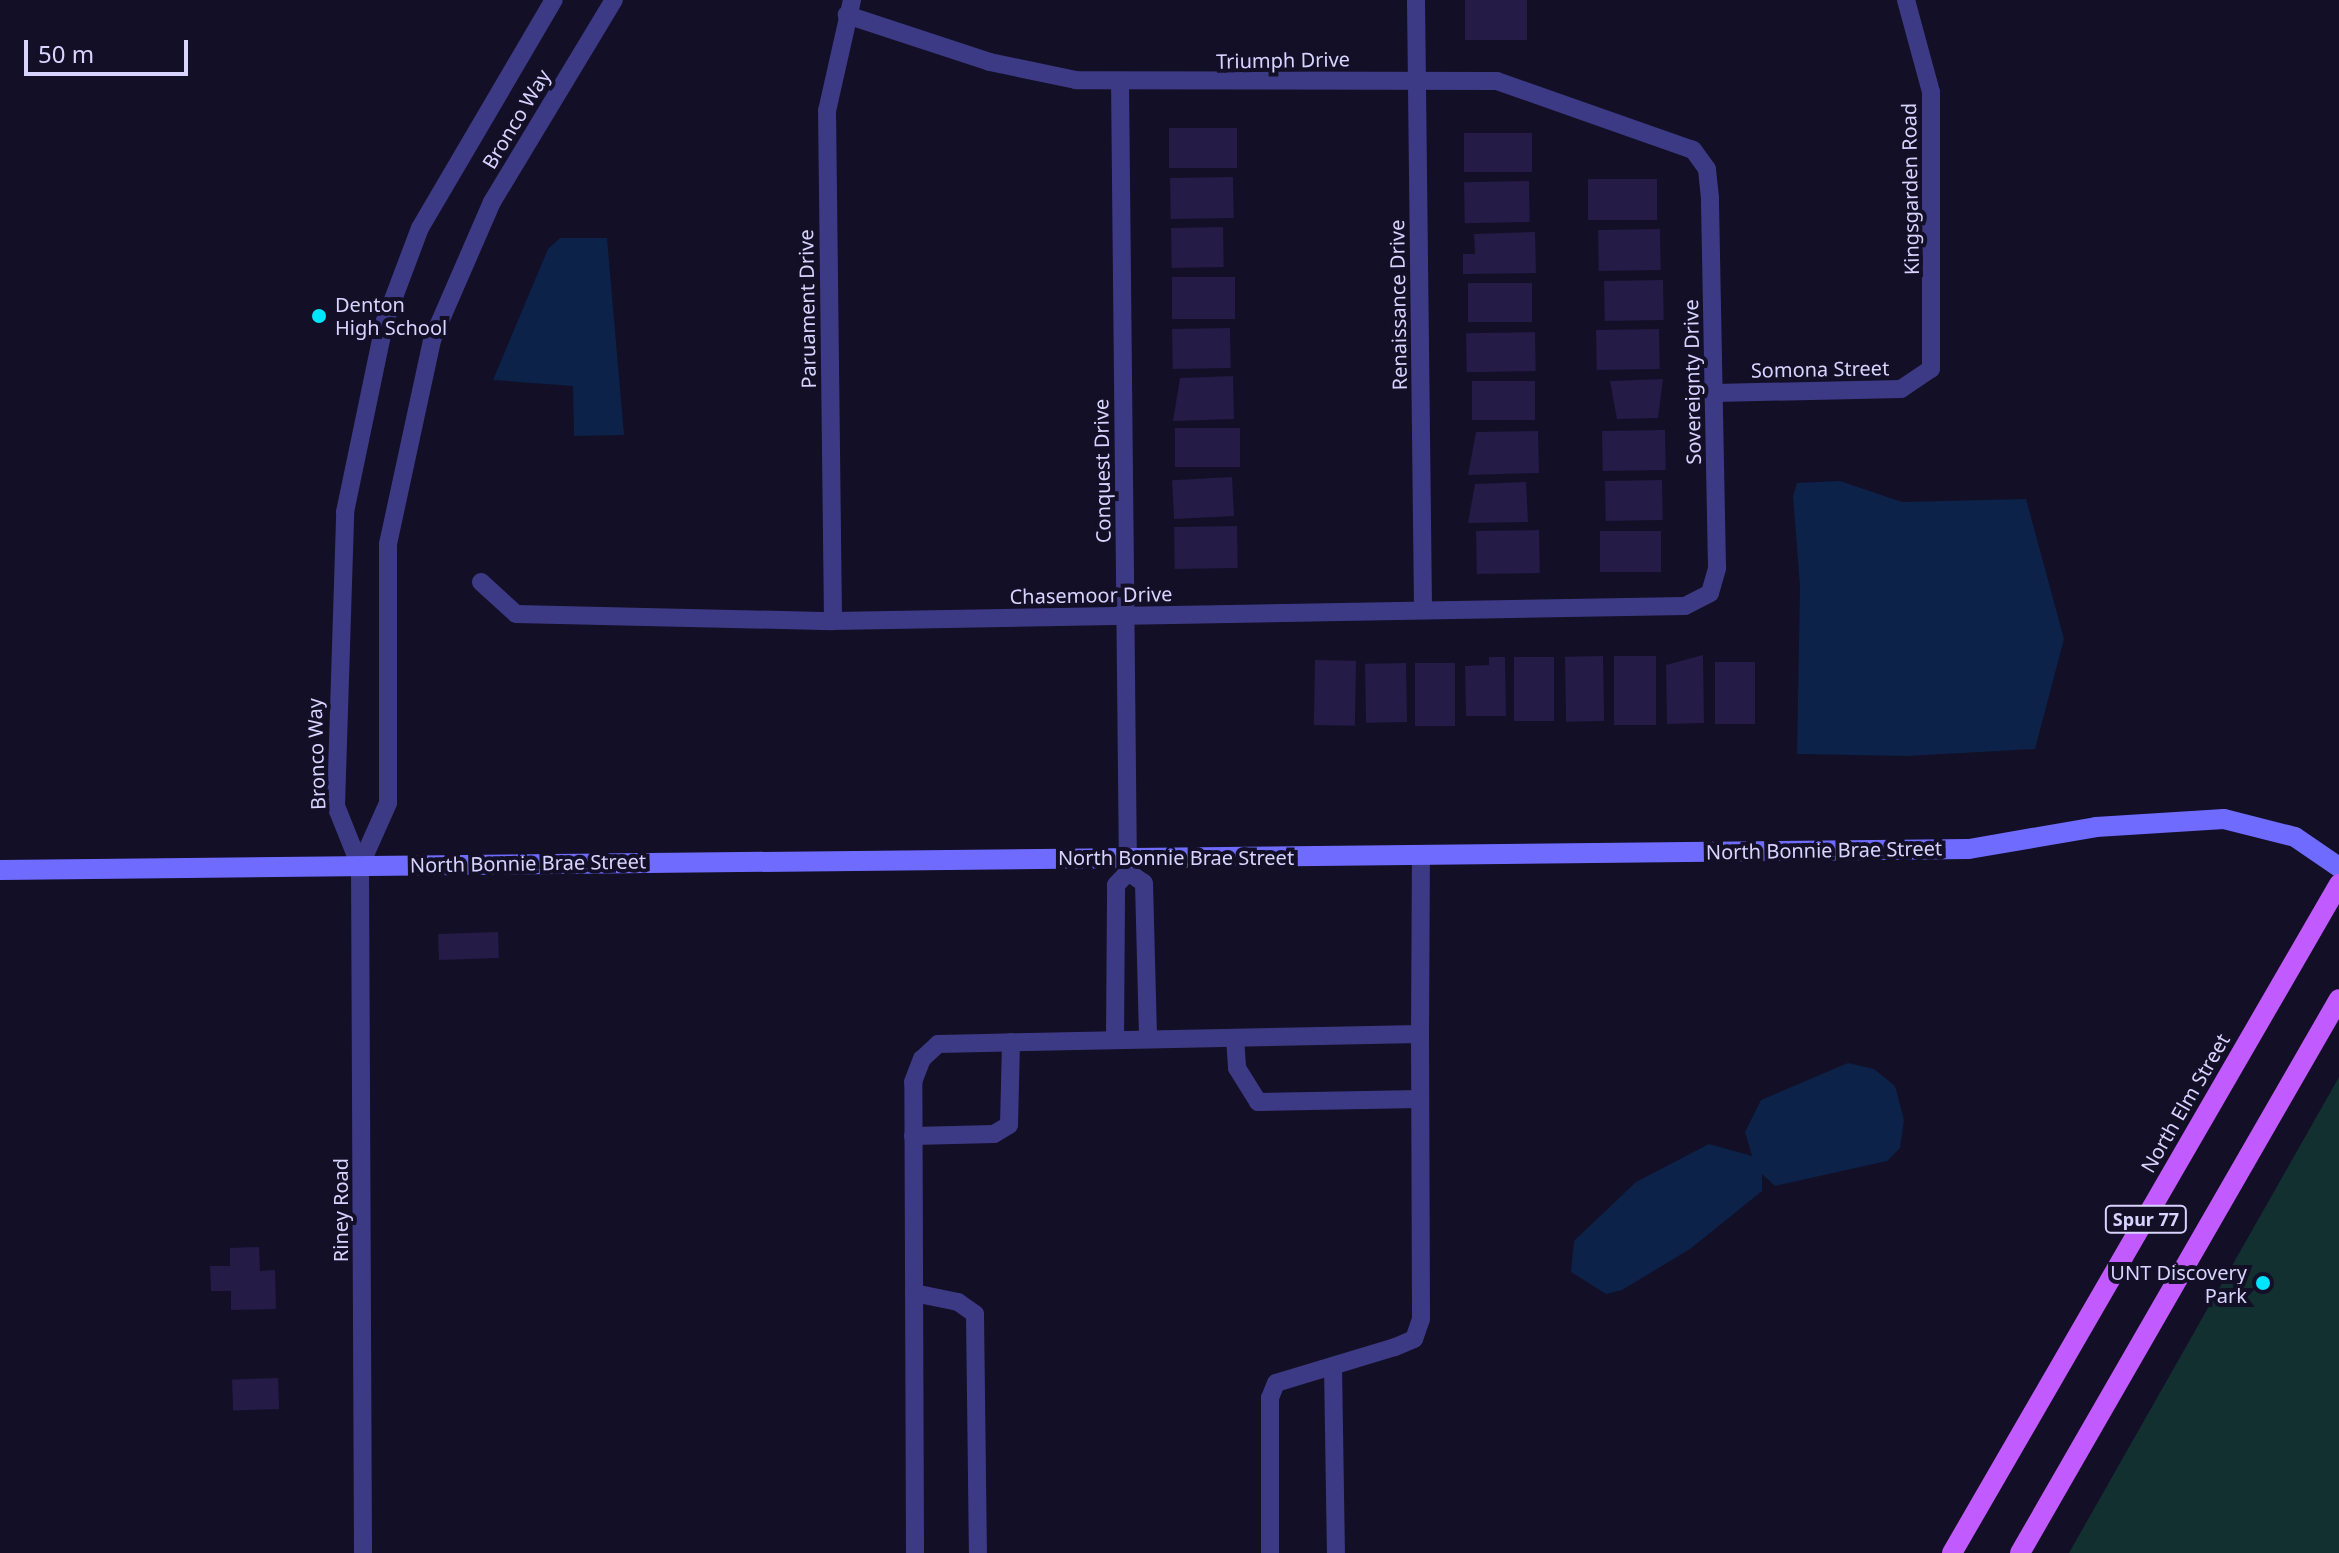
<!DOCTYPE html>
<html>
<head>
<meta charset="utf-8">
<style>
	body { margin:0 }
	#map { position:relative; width:2339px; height:1553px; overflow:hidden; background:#130f26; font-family:"Noto Sans",sans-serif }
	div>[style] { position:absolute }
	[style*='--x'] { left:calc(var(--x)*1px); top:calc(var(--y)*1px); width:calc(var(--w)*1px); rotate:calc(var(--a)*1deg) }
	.green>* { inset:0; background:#12302f }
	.water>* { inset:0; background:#0c2248 }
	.building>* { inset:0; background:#241b47; transform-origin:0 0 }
	.street>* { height:18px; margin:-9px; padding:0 9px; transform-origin:9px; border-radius:9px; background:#3d3a85 }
	.secondary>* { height:20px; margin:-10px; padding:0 10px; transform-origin:10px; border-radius:10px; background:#6f6bff }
	.primary>* { height:20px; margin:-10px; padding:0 10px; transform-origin:10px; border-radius:10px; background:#c25bff }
	.dots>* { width:22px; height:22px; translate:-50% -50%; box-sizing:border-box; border:4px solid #130f26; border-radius:50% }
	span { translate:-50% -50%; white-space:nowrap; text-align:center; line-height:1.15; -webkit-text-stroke:8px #130f26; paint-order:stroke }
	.shield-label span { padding:2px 6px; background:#130f26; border:2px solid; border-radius:6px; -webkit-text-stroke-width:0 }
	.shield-label { font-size:18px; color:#d9d4ff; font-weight:700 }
	.street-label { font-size:20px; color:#d9d4ff }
	.poi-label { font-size:20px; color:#d9d4ff }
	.left { translate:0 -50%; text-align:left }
	.right { translate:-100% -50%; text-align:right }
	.scale { position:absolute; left:24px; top:40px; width:164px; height:36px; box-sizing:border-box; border:4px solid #d9d4ff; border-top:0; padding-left:10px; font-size:24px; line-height:28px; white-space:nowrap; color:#d9d4ff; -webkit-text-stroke:6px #130f26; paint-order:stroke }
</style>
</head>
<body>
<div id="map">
	<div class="green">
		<i style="clip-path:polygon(2339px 1077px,2339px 1553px,2069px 1553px)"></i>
	</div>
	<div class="water">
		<i style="clip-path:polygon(560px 238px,607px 238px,624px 435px,574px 436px,573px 386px,493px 380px,548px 249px)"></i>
		<i style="clip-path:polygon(1840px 481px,1902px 502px,2026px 499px,2064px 639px,2035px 749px,1908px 756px,1797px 754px,1800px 586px,1793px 496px,1797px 483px)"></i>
		<i style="clip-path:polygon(1848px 1063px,1874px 1069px,1895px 1086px,1904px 1120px,1900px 1148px,1887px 1161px,1775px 1186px,1762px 1174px,1762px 1191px,1690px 1249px,1622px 1290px,1606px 1294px,1571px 1272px,1574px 1241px,1636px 1182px,1709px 1144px,1752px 1156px,1745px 1132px,1761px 1100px)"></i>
	</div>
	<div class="building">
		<i style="left:1465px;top:0;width:62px;height:40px"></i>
		<i style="left:1237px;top:128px;width:40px;height:68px;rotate:90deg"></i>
		<i style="left:1464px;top:133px;width:68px;height:39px"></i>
		<i style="left:1233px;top:177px;width:41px;height:63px;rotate:89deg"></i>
		<i style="left:1657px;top:179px;width:41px;height:69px;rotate:90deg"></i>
		<i style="left:1529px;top:181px;width:41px;height:65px;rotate:89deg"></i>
		<i style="left:1223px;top:227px;width:40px;height:52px;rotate:89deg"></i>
		<i style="left:1660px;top:229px;width:41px;height:62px;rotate:89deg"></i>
		<i style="clip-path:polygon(1535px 232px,1536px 273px,1463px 274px,1463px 254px,1475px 254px,1474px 234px)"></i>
		<i style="left:1172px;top:277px;width:63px;height:42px"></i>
		<i style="left:1663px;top:280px;width:40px;height:59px;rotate:89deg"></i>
		<i style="left:1532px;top:283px;width:39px;height:64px;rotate:90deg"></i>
		<i style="left:1230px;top:328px;width:40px;height:58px;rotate:89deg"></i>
		<i style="left:1659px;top:329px;width:40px;height:63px;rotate:89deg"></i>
		<i style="left:1535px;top:332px;width:39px;height:69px;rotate:89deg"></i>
		<i style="clip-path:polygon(1233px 376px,1234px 419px,1173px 421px,1180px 378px)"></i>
		<i style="clip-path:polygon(1663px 379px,1658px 418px,1617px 419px,1610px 381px)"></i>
		<i style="left:1535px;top:381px;width:39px;height:63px;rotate:90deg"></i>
		<i style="left:1240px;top:428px;width:39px;height:65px;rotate:90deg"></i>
		<i style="left:1665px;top:430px;width:40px;height:63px;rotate:89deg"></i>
		<i style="clip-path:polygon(1538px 431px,1539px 473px,1468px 475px,1476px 432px)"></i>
		<i style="left:1232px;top:477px;width:39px;height:60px;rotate:87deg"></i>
		<i style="left:1662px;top:480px;width:40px;height:57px;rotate:89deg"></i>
		<i style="clip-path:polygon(1526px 482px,1528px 522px,1468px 523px,1475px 484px)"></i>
		<i style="left:1237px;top:526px;width:42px;height:63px;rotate:89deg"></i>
		<i style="left:1539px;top:530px;width:43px;height:63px;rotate:89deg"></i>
		<i style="left:1600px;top:531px;width:61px;height:41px"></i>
		<i style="clip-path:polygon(1703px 655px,1704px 723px,1667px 724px,1666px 665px)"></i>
		<i style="left:1603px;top:656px;width:65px;height:38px;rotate:89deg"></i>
		<i style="left:1656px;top:656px;width:69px;height:42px;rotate:90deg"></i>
		<i style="clip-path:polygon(1489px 657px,1505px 657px,1506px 716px,1466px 716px,1465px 666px,1489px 665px)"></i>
		<i style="left:1514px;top:657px;width:40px;height:64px"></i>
		<i style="left:1315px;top:660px;width:41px;height:65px;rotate:1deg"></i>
		<i style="left:1715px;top:662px;width:40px;height:62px"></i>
		<i style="left:1406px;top:663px;width:59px;height:41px;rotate:89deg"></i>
		<i style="left:1415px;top:663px;width:40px;height:63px"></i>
		<i style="left:498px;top:932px;width:26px;height:60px;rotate:88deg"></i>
		<i style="clip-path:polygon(259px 1247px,260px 1271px,275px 1270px,276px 1309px,231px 1310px,231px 1291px,211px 1291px,210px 1266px,230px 1266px,230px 1248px)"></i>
		<i style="left:278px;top:1378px;width:31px;height:46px;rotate:88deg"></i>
	</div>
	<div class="street">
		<i style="--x:1416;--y:0;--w:610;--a:89.34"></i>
		<i style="--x:1714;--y:393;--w:187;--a:-1.2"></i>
		<i style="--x:1901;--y:389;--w:36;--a:-34"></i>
		<i style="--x:1931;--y:369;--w:277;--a:-90"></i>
		<i style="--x:1931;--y:92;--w:95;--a:-105.2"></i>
		<i style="--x:481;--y:582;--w:47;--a:42.4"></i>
		<i style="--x:516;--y:614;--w:317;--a:1.3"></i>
		<i style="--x:833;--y:621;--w:852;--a:-1.01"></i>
		<i style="--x:1685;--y:606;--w:28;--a:-27"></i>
		<i style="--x:1710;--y:593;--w:26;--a:-74"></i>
		<i style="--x:1717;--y:568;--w:370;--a:-91.1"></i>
		<i style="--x:1710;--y:198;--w:29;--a:-96"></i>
		<i style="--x:1707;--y:169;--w:24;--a:-126"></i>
		<i style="--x:1693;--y:150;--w:208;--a:-160.6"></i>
		<i style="--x:1497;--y:81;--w:421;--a:-179.9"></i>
		<i style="--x:1076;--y:80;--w:88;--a:-168.2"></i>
		<i style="--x:990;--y:62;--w:151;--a:-161.8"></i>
		<i style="--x:833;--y:621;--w:510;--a:-90.67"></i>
		<i style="--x:827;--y:111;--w:114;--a:-77.3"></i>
		<i style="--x:360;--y:866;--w:69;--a:-66"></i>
		<i style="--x:388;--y:803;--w:259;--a:-90"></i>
		<i style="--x:388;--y:544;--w:209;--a:-77.8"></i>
		<i style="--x:432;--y:340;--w:150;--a:-66.5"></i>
		<i style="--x:492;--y:202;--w:236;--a:-58.9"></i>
		<i style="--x:1128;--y:872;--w:19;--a:35"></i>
		<i style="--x:1144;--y:883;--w:155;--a:88.5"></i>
		<i style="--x:1420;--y:1034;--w:180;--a:-89.7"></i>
		<i style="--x:1235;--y:1038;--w:30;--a:86"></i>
		<i style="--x:1237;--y:1068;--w:40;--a:58"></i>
		<i style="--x:1258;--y:1102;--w:162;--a:-1.1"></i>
		<i style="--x:1115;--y:1039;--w:154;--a:-89.6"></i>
		<i style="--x:1116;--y:885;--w:18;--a:-47"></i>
		<i style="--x:1128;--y:872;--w:788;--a:-90.58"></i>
		<i style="--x:913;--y:1136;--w:81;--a:-1.4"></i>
		<i style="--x:994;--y:1134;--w:17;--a:-31"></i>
		<i style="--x:1009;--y:1125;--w:83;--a:-88.6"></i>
		<i style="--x:914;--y:1293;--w:45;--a:11.6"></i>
		<i style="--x:958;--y:1302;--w:21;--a:35"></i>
		<i style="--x:975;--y:1314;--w:239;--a:89.3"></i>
		<i style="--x:1333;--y:1366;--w:187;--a:89.1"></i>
		<i style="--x:363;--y:1553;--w:687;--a:-90.25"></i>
		<i style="--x:360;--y:866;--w:65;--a:-111.8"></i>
		<i style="--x:336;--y:806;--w:294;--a:-88.2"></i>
		<i style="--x:345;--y:512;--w:195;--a:-78.2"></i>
		<i style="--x:385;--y:321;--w:99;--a:-69.4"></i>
		<i style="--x:420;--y:228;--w:264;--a:-59.6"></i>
		<i style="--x:915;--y:1553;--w:471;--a:-90.2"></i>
		<i style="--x:913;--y:1082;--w:25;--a:-69"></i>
		<i style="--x:922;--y:1059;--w:22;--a:-43"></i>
		<i style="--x:938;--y:1044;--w:482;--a:-1.2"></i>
		<i style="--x:1420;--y:1034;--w:285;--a:89.8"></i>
		<i style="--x:1421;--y:1319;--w:21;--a:109"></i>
		<i style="--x:1414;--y:1339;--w:21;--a:157"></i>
		<i style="--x:1395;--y:1347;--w:124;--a:163.2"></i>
		<i style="--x:1276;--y:1383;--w:16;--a:112"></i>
		<i style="--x:1270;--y:1398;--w:155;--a:90"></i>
	</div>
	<div class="secondary">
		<i style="--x:0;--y:870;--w:1969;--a:-0.61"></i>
		<i style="--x:1969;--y:849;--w:129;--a:-9.8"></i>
		<i style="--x:2096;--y:827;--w:128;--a:-3.6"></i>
		<i style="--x:2224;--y:819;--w:73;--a:14.2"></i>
		<i style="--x:2295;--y:837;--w:53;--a:34.3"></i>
	</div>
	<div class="primary">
		<i style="--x:1952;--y:1553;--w:773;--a:-59.95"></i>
		<i style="--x:2020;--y:1553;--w:639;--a:-60.07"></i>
	</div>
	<div class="dots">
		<i style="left:319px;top:316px;background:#00e5ff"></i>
		<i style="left:2263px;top:1283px;background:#00e5ff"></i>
	</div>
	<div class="shield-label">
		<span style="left:2146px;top:1219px">Spur 77</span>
	</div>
	<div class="street-label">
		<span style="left:1283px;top:60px;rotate:-1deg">Triumph Drive</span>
		<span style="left:516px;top:119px;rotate:-59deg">Bronco Way</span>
		<span style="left:1910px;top:189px;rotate:-91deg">Kingsgarden Road</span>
		<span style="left:1398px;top:305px;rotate:-91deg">Renaissance Drive</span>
		<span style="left:807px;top:309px;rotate:-91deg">Paruament Drive</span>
		<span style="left:1820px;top:369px;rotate:-1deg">Somona Street</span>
		<span style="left:1692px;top:382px;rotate:-91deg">Sovereignty Drive</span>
		<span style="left:1102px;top:471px;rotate:-91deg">Conquest Drive</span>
		<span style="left:1091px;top:595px;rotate:-1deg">Chasemoor Drive</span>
		<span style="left:316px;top:754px;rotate:-92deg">Bronco Way</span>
		<span style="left:1824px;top:850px;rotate:-1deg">North Bonnie Brae Street</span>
		<span style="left:1176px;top:857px">North Bonnie Brae Street</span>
		<span style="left:528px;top:863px;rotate:-1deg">North Bonnie Brae Street</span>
		<span style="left:2185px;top:1103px;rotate:-60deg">North Elm Street</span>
		<span style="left:340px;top:1210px;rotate:-90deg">Riney Road</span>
	</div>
	<div class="poi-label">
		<span class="left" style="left:335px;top:316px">Denton<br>High School</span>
		<span class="right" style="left:2247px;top:1284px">UNT Discovery<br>Park</span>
	</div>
	<div class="scale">50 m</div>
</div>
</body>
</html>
